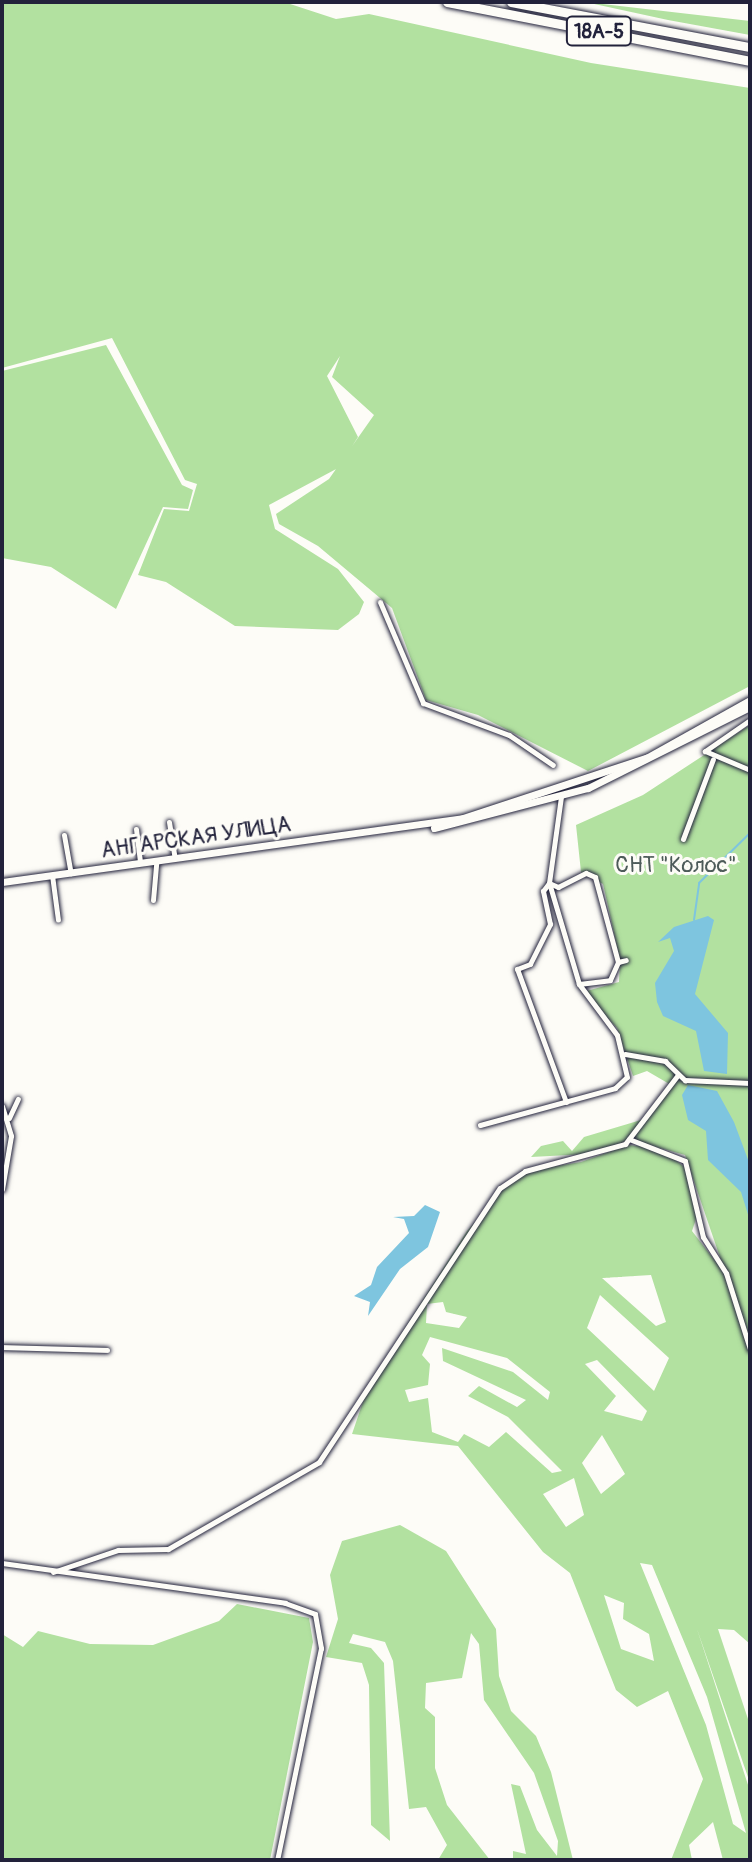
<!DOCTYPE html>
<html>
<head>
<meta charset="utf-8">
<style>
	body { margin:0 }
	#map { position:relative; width:752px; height:1862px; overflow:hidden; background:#fdfcf7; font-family:Pangolin,sans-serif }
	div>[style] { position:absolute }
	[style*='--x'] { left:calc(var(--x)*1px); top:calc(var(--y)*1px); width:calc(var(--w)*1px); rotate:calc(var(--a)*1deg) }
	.green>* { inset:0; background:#b2e1a0 }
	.water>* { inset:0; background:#7ec5df }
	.stream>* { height:2px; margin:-1px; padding:0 1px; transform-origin:1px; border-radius:1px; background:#7ec5df }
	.roads { filter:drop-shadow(0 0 2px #22223b) drop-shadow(0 0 2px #22223b) }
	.street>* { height:5px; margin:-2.5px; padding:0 2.5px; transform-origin:2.5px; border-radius:2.5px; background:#fdfcf7 }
	.secondary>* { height:7px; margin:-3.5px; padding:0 3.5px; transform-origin:3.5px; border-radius:3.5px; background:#fdfcf7 }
	.highway>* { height:9px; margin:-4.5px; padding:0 4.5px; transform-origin:4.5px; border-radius:4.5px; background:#fdfcf7 }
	span { translate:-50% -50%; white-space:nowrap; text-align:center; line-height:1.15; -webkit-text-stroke:6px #fdfcf7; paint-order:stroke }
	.shield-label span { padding:2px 6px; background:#fdfcf7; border:2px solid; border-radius:6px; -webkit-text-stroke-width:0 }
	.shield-label { font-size:20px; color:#22223b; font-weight:700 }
	.street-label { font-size:22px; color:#22223b }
	.park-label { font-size:22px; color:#4d5b59 }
	.frame { position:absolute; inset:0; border:4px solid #22223b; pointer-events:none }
</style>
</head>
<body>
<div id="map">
	<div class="green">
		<i style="clip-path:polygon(2px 2px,284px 2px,336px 19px,369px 14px,591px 63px,750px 88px,750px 686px,588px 771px,478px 715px,426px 700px,392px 608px,318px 546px,279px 524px,276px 514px,329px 479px,374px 415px,332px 377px,340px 356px,327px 376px,358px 437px,338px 468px,269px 505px,275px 529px,338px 569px,364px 602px,359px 614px,338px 630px,235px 626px,166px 582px,138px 575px,164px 509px,189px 511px,197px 484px,185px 480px,112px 338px,2px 368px)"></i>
		<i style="clip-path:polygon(585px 2px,750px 21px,750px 35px,668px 20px)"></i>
		<i style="clip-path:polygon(106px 345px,182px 485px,193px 490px,188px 509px,163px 507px,116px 609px,51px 567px,2px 558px,2px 371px)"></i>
		<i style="clip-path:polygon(750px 725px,750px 1345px,685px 1155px,631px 1140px,588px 1154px,531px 1157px,541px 1146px,563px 1141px,572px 1151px,584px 1137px,641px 1120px,671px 1085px,647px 1071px,633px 1076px,617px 1028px,583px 992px,619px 982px,620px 960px,603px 884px,581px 872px,576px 825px,643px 795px)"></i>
		<i style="clip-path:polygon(evenodd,628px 1145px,660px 1148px,687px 1169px,699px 1210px,692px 1231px,723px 1271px,750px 1356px,750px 1644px,734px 1630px,718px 1629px,750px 1725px,750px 1783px,697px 1629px,750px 1791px,750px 1860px,723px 1860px,713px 1822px,689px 1845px,692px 1860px,671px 1860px,703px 1779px,668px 1691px,637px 1707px,616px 1690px,570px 1573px,543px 1552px,458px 1446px,352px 1434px,369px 1384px,467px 1231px,503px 1190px,525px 1171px,581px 1162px,628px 1145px,651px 1275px,666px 1322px,656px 1326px,602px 1278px,651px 1275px,628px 1145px,600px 1295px,669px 1358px,654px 1391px,587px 1328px,600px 1295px,628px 1145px,443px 1302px,446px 1312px,467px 1317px,459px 1328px,426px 1323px,427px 1304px,443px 1302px,628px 1145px,430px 1337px,507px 1358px,550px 1392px,548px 1400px,513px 1372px,442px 1348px,443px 1361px,526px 1400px,517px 1407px,479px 1386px,468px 1396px,508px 1417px,562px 1471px,552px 1473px,506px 1432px,489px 1447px,464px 1434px,458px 1442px,432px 1432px,428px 1398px,409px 1402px,405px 1390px,428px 1385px,430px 1364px,422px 1355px,430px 1337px,628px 1145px,597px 1360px,647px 1411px,642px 1421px,604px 1411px,616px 1396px,585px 1364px,597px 1360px,628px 1145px,602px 1435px,625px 1474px,601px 1494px,582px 1463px,602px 1435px,628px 1145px,574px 1478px,584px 1515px,566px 1527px,543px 1494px,574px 1478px,628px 1145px,640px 1563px,652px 1565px,707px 1697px,746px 1833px,733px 1824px,706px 1725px,640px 1563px,628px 1145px,604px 1595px,624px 1603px,623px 1619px,649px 1634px,654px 1661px,621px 1649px,604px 1595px)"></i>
		<i style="clip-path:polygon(400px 1525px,446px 1551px,496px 1629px,499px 1676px,511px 1711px,536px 1736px,551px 1772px,573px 1860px,513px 1860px,513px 1851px,526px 1854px,511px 1784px,520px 1786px,537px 1830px,557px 1856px,558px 1841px,534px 1773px,484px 1700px,479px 1644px,471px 1633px,462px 1678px,426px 1683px,425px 1708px,435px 1717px,435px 1768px,447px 1805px,490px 1860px,438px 1860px,447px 1845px,426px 1807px,409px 1809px,393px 1661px,385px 1642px,353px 1634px,349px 1643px,371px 1648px,384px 1663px,390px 1841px,371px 1825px,369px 1685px,362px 1663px,326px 1657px,338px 1619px,330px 1575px,342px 1541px)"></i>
		<i style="clip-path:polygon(237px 1604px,309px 1618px,313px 1642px,270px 1860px,2px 1860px,2px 1634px,23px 1647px,38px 1631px,90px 1644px,153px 1645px,219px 1621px)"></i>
	</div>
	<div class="water">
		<i style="clip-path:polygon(708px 916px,714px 920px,695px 994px,728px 1033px,727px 1074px,704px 1071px,696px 1031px,663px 1016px,657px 1002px,655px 983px,674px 951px,670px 938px,658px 942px,674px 927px)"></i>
		<i style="clip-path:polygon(688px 1085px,717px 1091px,734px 1122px,750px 1165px,750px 1221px,741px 1192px,708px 1160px,706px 1131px,688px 1120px,682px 1095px)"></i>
		<i style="clip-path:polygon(425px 1205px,440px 1212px,428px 1247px,400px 1269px,368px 1316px,370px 1302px,354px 1296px,371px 1285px,377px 1267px,409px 1233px,404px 1219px,393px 1217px,414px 1216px)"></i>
	</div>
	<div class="stream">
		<i style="--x:694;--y:920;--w:37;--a:-82"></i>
		<i style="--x:699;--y:883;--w:71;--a:-44.4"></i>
	</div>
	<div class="roads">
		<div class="street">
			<i style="--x:380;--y:602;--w:110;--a:66.9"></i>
			<i style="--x:423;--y:703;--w:92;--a:20.4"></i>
			<i style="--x:509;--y:735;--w:53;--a:34.3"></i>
			<i style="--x:750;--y:720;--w:55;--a:145.4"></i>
			<i style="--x:705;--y:751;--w:49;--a:22.9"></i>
			<i style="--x:169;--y:822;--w:36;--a:81"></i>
			<i style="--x:136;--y:829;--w:34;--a:83"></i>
			<i style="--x:64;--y:835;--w:39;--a:80"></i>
			<i style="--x:683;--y:839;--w:85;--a:-69.4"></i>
			<i style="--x:52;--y:875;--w:45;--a:82.4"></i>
			<i style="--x:153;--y:900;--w:38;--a:-85"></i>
			<i style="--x:579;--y:984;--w:31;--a:-7"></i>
			<i style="--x:610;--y:980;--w:20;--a:-66"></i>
			<i style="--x:625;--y:1054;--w:41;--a:9.9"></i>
			<i style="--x:665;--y:1061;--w:28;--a:44"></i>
			<i style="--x:685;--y:1080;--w:65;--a:2.6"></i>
			<i style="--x:566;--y:1102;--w:142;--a:-110.2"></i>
			<i style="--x:517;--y:969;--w:14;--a:-21"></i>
			<i style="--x:530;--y:964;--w:45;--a:-63.4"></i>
			<i style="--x:550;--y:924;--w:34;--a:-102"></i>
			<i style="--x:543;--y:891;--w:10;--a:-53"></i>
			<i style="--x:549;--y:883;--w:10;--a:24"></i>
			<i style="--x:558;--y:887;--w:31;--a:-27"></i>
			<i style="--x:586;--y:873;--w:10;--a:24"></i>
			<i style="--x:595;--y:877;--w:88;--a:74.9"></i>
			<i style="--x:618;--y:962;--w:8;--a:-14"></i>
			<i style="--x:2;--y:1106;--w:31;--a:73"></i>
			<i style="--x:11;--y:1136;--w:54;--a:99.6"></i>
			<i style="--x:9;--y:1118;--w:21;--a:-65"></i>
			<i style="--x:480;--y:1125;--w:140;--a:-15.3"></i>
			<i style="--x:615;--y:1088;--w:16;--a:-43"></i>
			<i style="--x:627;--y:1077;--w:43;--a:-103.4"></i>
			<i style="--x:617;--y:1035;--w:64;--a:-126.7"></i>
			<i style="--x:579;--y:984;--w:105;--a:-106.5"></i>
			<i style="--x:549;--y:883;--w:87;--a:-82.1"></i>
			<i style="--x:629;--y:1139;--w:60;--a:21.4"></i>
			<i style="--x:685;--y:1161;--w:78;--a:76.7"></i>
			<i style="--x:703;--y:1237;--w:43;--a:57.4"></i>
			<i style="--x:726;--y:1273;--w:80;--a:72.5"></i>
			<i style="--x:2;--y:1347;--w:105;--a:1.6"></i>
			<i style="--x:2;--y:1563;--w:286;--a:8"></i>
			<i style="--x:285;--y:1603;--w:32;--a:20"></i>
			<i style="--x:315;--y:1614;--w:35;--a:80"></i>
			<i style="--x:321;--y:1648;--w:217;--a:101.7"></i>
			<i style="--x:53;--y:1572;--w:69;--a:-18.7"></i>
			<i style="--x:118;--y:1550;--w:50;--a:-1.1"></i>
			<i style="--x:168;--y:1549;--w:174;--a:-29.9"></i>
			<i style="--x:319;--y:1462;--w:328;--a:-56.6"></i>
			<i style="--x:500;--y:1188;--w:30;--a:-34"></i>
			<i style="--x:525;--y:1171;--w:104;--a:-15.1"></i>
			<i style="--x:625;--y:1144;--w:86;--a:-52.6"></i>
		</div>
		<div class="secondary">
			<i style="--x:434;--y:828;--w:159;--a:-14.6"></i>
			<i style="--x:588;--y:788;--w:181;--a:-26.6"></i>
			<i style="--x:2;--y:882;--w:465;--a:-7.9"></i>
			<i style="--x:463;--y:818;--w:193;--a:-18.2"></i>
			<i style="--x:646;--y:758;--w:119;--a:-29.1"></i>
		</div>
		<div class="highway">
			<i style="--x:447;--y:2;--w:309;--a:11"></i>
			<i style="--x:511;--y:2;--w:243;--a:10.7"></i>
		</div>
	</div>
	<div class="shield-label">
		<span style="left:599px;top:31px">18А-5</span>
	</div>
	<div class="street-label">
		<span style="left:196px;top:838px;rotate:-8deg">АНГАРСКАЯ УЛИЦА</span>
	</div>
	<div class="park-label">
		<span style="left:676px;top:866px">СНТ "Колос"</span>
	</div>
	<div class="frame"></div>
</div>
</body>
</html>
